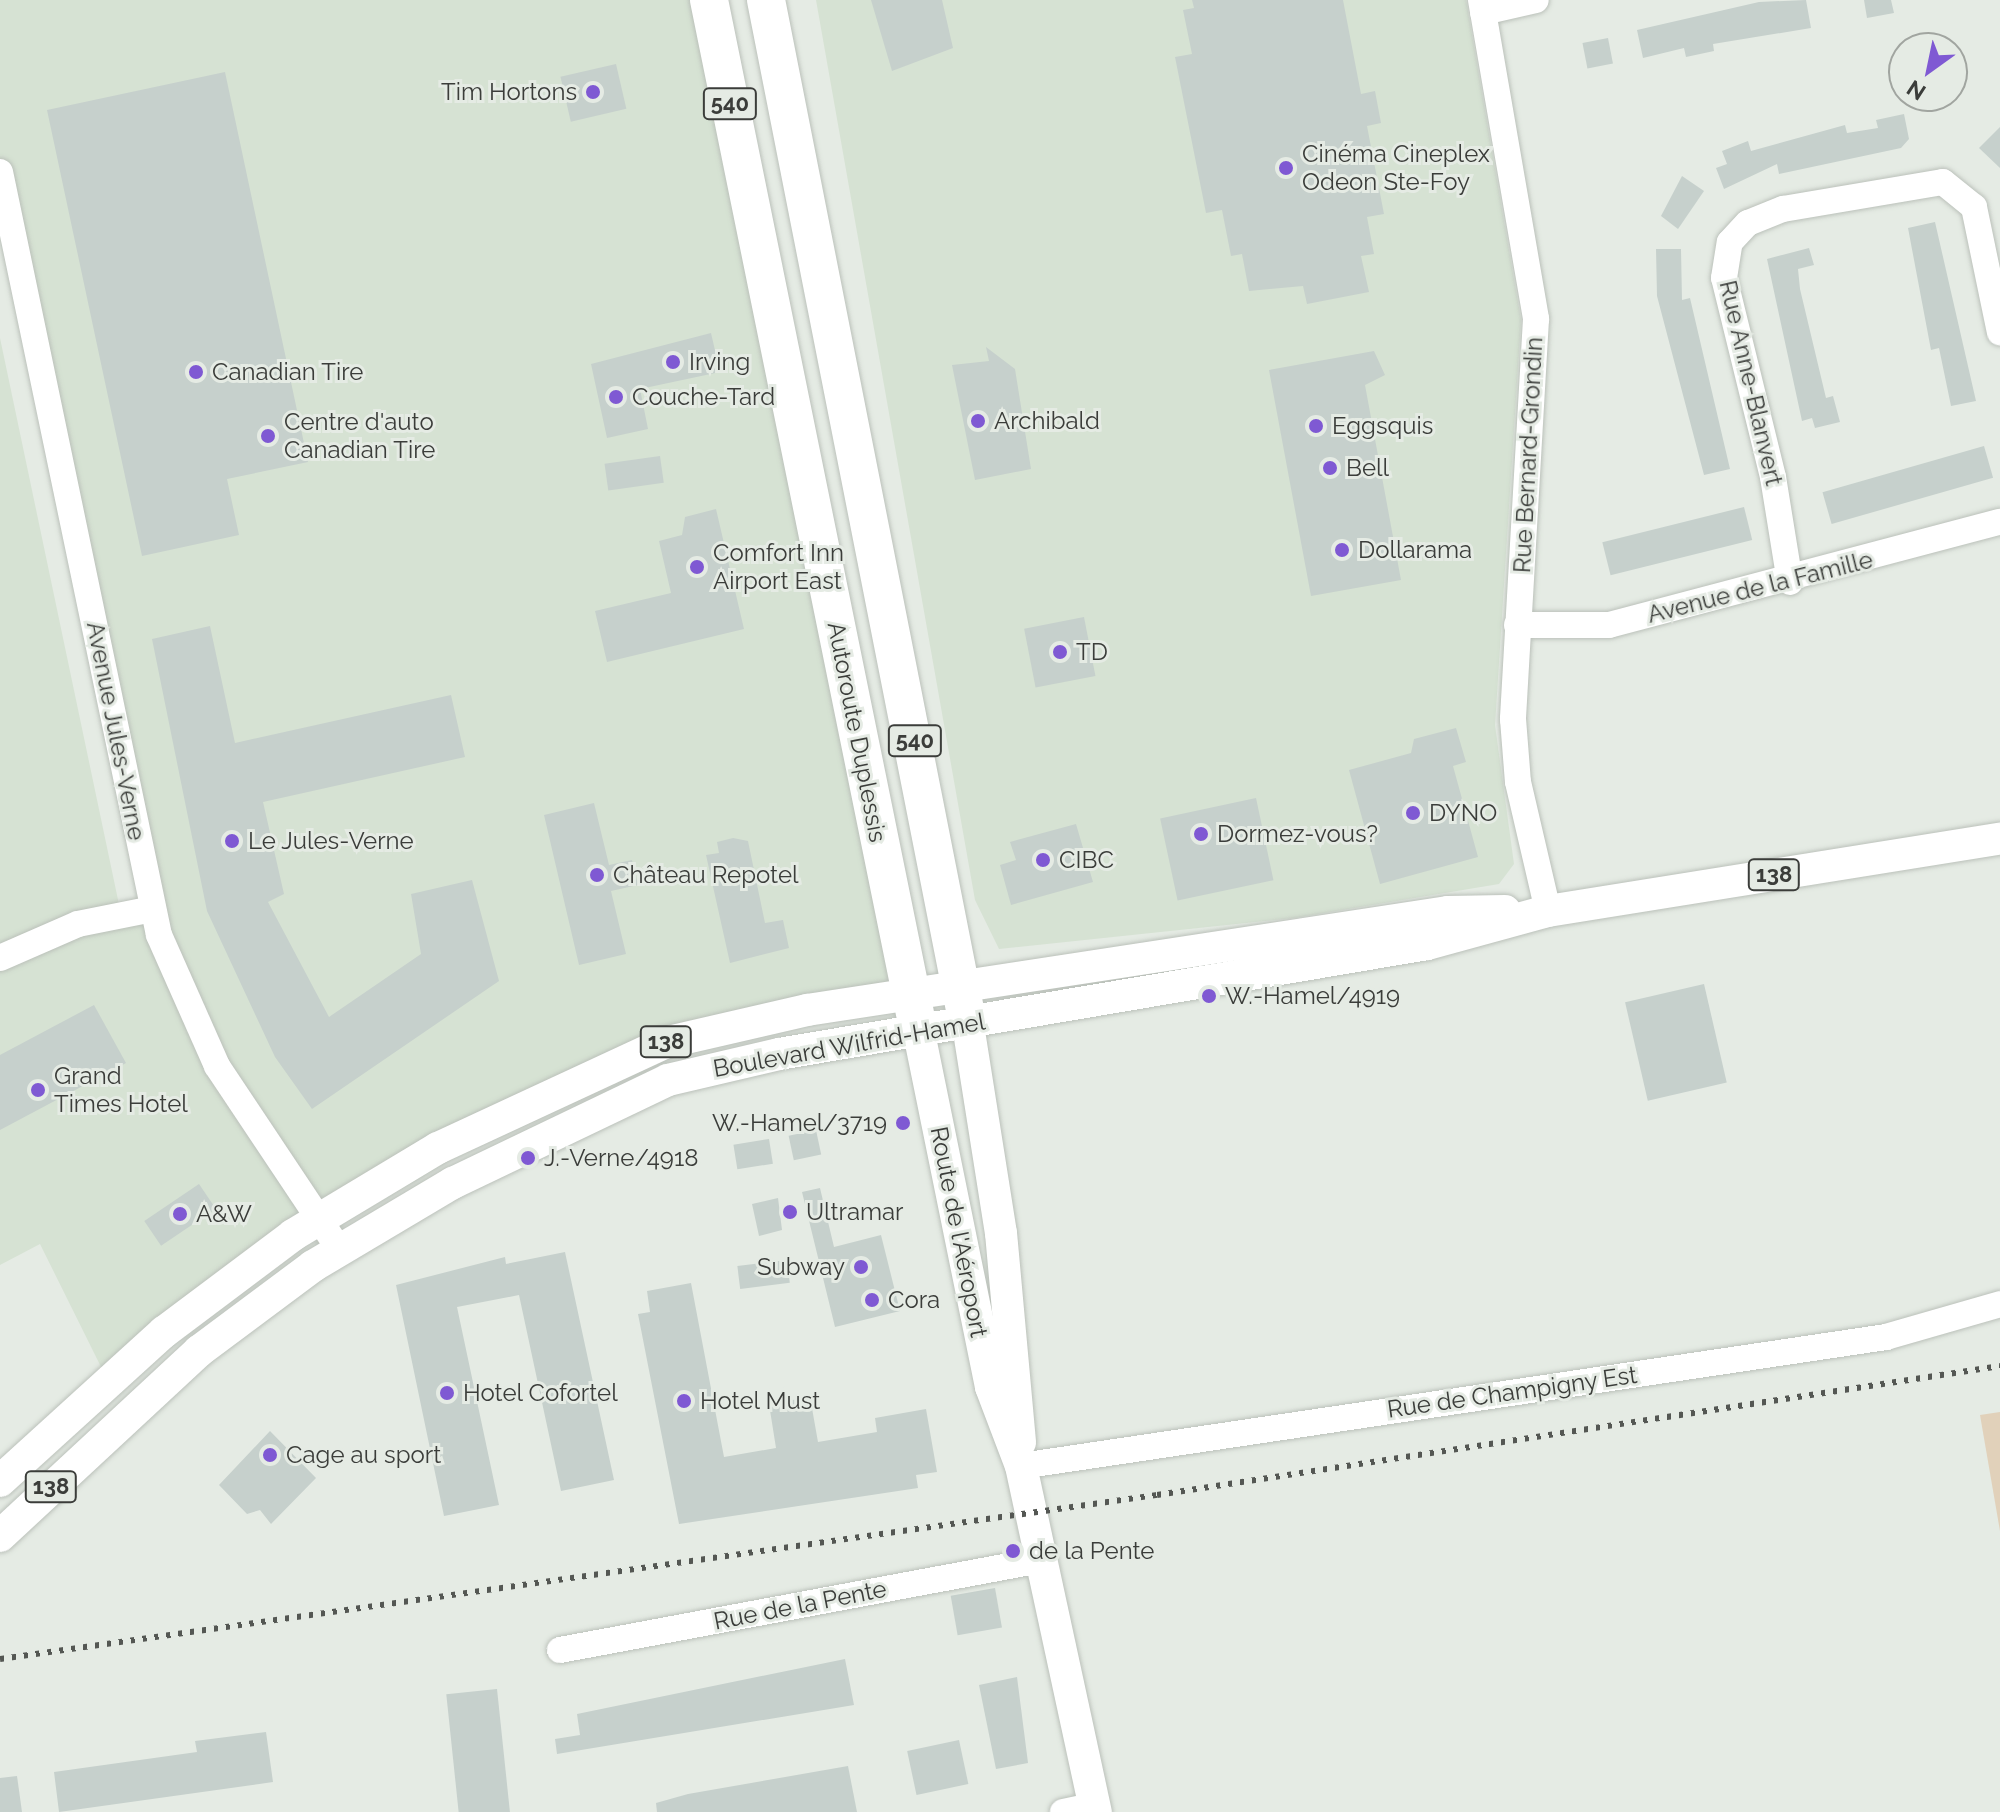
<!DOCTYPE html>
<html>
<head>
<meta charset="utf-8">
<style>
	body { margin:0 }
	#map { position:relative; width:2000px; height:1812px; overflow:hidden; background:#e5ebe4; font-family:Raleway,sans-serif }
	div>[style] { position:absolute }
	[style*='--x'] { left:calc(var(--x)*1px); top:calc(var(--y)*1px); width:calc(var(--w)*1px); rotate:calc(var(--a)*1deg) }
	.built>* { inset:0; background:#d6e2d3 }
	.green>* { inset:0; background:#e1d1ba }
	.building>* { inset:0; background:#c6d0cc; transform-origin:0 0 }
	.roads { filter:drop-shadow(0 0 2px #bbc1ba) drop-shadow(0 0 2px #bbc1ba) }
	.minor>* { height:26px; margin:-13px; padding:0 13px; transform-origin:13px; border-radius:13px; background:#fff }
	.major>* { height:32px; margin:-16px; padding:0 16px; transform-origin:16px; border-radius:16px; background:#fff }
	.highway>* { height:38px; margin:-19px; padding:0 19px; transform-origin:19px; border-radius:19px; background:#fff }
	.rail>* { height:6px; margin-top:-3px; transform-origin:0; background:repeating-linear-gradient(90deg,#545753 0 4px,transparent 0 12px) }
	.dots>* { width:22px; height:22px; translate:-50% -50%; box-sizing:border-box; border:4px solid #e5ebe4; border-radius:50% }
	span { translate:-50% -50%; white-space:nowrap; text-align:center; line-height:1.15; -webkit-text-stroke:6px #e5ebe4; paint-order:stroke }
	.shield-label span { padding:2px 6px; background:#e5ebe4; border:2px solid; border-radius:6px; -webkit-text-stroke-width:0 }
	.shield-label { font-size:22px; color:#3b3d3a; font-weight:700 }
	.poi-label { font-size:24px; color:#3b3d3a }
	.right { translate:-100% -50%; text-align:right }
	.left { translate:0 -50%; text-align:left }
	.street-label { font-size:24px; color:#3b3d3a }
	.north { position:absolute; left:1888px; top:32px; width:80px; height:80px; box-sizing:border-box; background:#e5ebe4; border:2px solid #a1a5a0; border-radius:50%; rotate:213deg; font-size:22px; font-weight:700; line-height:32px; text-align:center; color:#3b3d3a }
	.north::after { content:''; display:block; margin:auto; width:28px; height:36px; background:#7f59d3; clip-path:polygon(50% 0,100% 100%,50% 72%,0 100%) }
</style>
</head>
<body>
<div id="map">
	<div class="built">
		<i style="clip-path:polygon(0 0,709px 0,911px 994px,728px 1024px,438px 1148px,108px 1381px,40px 1244px,0 1265px,0 338px,121px 914px,152px 909px,0 172px)"></i>
		<i style="clip-path:polygon(816px 0,1466px 0,1521px 320px,1495px 725px,1514px 864px,1499px 884px,1294px 918px,999px 949px,975px 900px)"></i>
	</div>
	<div class="green">
		<i style="clip-path:polygon(2000px 1412px,2000px 1531px,1980px 1415px)"></i>
	</div>
	<div class="building">
		<i style="clip-path:polygon(871px 0,942px 0,953px 48px,892px 71px)"></i>
		<i style="clip-path:polygon(1192px 0,1343px 0,1361px 94px,1375px 91px,1381px 123px,1367px 126px,1384px 214px,1367px 217px,1374px 254px,1361px 256px,1369px 292px,1307px 304px,1303px 286px,1249px 291px,1242px 254px,1231px 256px,1222px 210px,1206px 213px,1175px 57px,1192px 54px,1183px 10px,1194px 8px)"></i>
		<i style="clip-path:polygon(1806px 0,1811px 28px,1713px 44px,1714px 51px,1686px 57px,1684px 48px,1643px 58px,1637px 30px,1759px 2px)"></i>
		<i style="clip-path:polygon(1864px 0,1891px 0,1894px 13px,1867px 18px)"></i>
		<i style="left:1608px;top:38px;width:26px;height:26px;rotate:79deg"></i>
		<i style="left:616px;top:64px;width:46px;height:57px;rotate:77deg"></i>
		<i style="clip-path:polygon(225px 72px,308px 462px,227px 479px,239px 535px,142px 556px,47px 110px)"></i>
		<i style="clip-path:polygon(1904px 114px,1909px 139px,1901px 148px,1779px 174px,1777px 164px,1724px 189px,1716px 168px,1727px 164px,1722px 151px,1748px 141px,1751px 151px,1845px 125px,1847px 133px,1878px 128px,1876px 120px)"></i>
		<i style="clip-path:polygon(2000px 127px,2000px 168px,1979px 148px)"></i>
		<i style="clip-path:polygon(1682px 176px,1704px 191px,1678px 229px,1661px 216px)"></i>
		<i style="clip-path:polygon(1935px 222px,1976px 401px,1951px 406px,1939px 348px,1931px 350px,1908px 228px)"></i>
		<i style="clip-path:polygon(1809px 248px,1814px 265px,1798px 269px,1800px 289px,1826px 398px,1833px 396px,1840px 422px,1815px 428px,1812px 418px,1802px 421px,1767px 259px)"></i>
		<i style="clip-path:polygon(1656px 249px,1681px 249px,1682px 300px,1690px 298px,1730px 469px,1704px 475px,1657px 296px)"></i>
		<i style="clip-path:polygon(711px 333px,720px 372px,640px 389px,648px 429px,607px 438px,591px 364px)"></i>
		<i style="clip-path:polygon(986px 347px,1015px 369px,1031px 469px,975px 480px,952px 365px,989px 361px)"></i>
		<i style="clip-path:polygon(1374px 351px,1385px 375px,1365px 385px,1401px 580px,1311px 596px,1269px 370px)"></i>
		<i style="left:1984px;top:446px;width:33px;height:168px;rotate:74deg"></i>
		<i style="left:660px;top:456px;width:27px;height:56px;rotate:82deg"></i>
		<i style="left:1744px;top:507px;width:34px;height:146px;rotate:76deg"></i>
		<i style="clip-path:polygon(716px 509px,744px 629px,607px 662px,595px 611px,671px 593px,659px 541px,682px 535px,685px 517px)"></i>
		<i style="left:1084px;top:617px;width:60px;height:61px;rotate:79deg"></i>
		<i style="clip-path:polygon(210px 626px,235px 743px,451px 695px,465px 757px,263px 802px,284px 894px,268px 902px,329px 1017px,421px 954px,411px 894px,472px 880px,499px 981px,312px 1109px,275px 1057px,207px 911px,152px 639px)"></i>
		<i style="clip-path:polygon(1456px 728px,1466px 762px,1453px 766px,1478px 857px,1380px 884px,1349px 770px,1411px 753px,1414px 739px)"></i>
		<i style="left:1256px;top:798px;width:84px;height:98px;rotate:78deg"></i>
		<i style="clip-path:polygon(594px 803px,609px 865px,632px 860px,638px 885px,611px 891px,626px 954px,579px 965px,544px 815px)"></i>
		<i style="clip-path:polygon(1076px 824px,1093px 882px,1011px 905px,1000px 865px,1016px 860px,1010px 842px)"></i>
		<i style="clip-path:polygon(733px 838px,748px 841px,765px 923px,783px 920px,789px 948px,730px 963px,706px 855px,719px 853px,717px 842px)"></i>
		<i style="left:1704px;top:984px;width:101px;height:81px;rotate:77deg"></i>
		<i style="clip-path:polygon(94px 1005px,126px 1063px,0 1130px,0 1055px)"></i>
		<i style="left:816px;top:1130px;width:25px;height:28px;rotate:78deg"></i>
		<i style="left:769px;top:1139px;width:25px;height:36px;rotate:81deg"></i>
		<i style="left:199px;top:1184px;width:30px;height:66px;rotate:56deg"></i>
		<i style="clip-path:polygon(820px 1188px,834px 1247px,881px 1235px,900px 1311px,835px 1327px,802px 1192px)"></i>
		<i style="clip-path:polygon(778px 1198px,782px 1230px,759px 1236px,752px 1204px)"></i>
		<i style="clip-path:polygon(565px 1252px,614px 1480px,561px 1491px,519px 1295px,457px 1307px,499px 1505px,444px 1516px,396px 1285px,505px 1257px,506px 1264px)"></i>
		<i style="left:787px;top:1260px;width:23px;height:50px;rotate:83deg"></i>
		<i style="clip-path:polygon(691px 1283px,724px 1457px,776px 1448px,769px 1404px,810px 1397px,818px 1442px,877px 1432px,875px 1418px,926px 1409px,937px 1472px,916px 1475px,918px 1488px,679px 1524px,638px 1314px,650px 1312px,647px 1291px)"></i>
		<i style="clip-path:polygon(270px 1431px,316px 1478px,271px 1524px,260px 1510px,247px 1514px,219px 1485px)"></i>
		<i style="left:995px;top:1588px;width:40px;height:45px;rotate:80deg"></i>
		<i style="clip-path:polygon(845px 1659px,854px 1705px,557px 1754px,555px 1739px,580px 1735px,577px 1714px)"></i>
		<i style="clip-path:polygon(1017px 1677px,1028px 1763px,996px 1769px,979px 1685px)"></i>
		<i style="left:497px;top:1689px;width:124px;height:51px;rotate:84deg"></i>
		<i style="clip-path:polygon(266px 1732px,273px 1782px,59px 1812px,54px 1772px,197px 1752px,195px 1741px)"></i>
		<i style="left:959px;top:1740px;width:45px;height:53px;rotate:78deg"></i>
		<i style="clip-path:polygon(848px 1766px,857px 1812px,657px 1812px,656px 1803px,688px 1794px)"></i>
		<i style="clip-path:polygon(17px 1776px,22px 1812px,0 1812px,0 1778px)"></i>
	</div>
	<div class="roads">
		<div class="minor">
			<i style="--x:1481;--y:0;--w:324;--a:80.2"></i>
			<i style="--x:1536;--y:319;--w:401;--a:93.3"></i>
			<i style="--x:1513;--y:719;--w:63;--a:85.5"></i>
			<i style="--x:1518;--y:782;--w:132;--a:76.9"></i>
			<i style="--x:1483;--y:12;--w:54;--a:-12.8"></i>
			<i style="--x:0;--y:172;--w:779;--a:78.23"></i>
			<i style="--x:159;--y:935;--w:143;--a:66.1"></i>
			<i style="--x:217;--y:1066;--w:220;--a:56.3"></i>
			<i style="--x:1790;--y:582;--w:106;--a:-99.2"></i>
			<i style="--x:1773;--y:477;--w:205;--a:-103.8"></i>
			<i style="--x:1724;--y:278;--w:36;--a:-81"></i>
			<i style="--x:1730;--y:242;--w:26;--a:-47"></i>
			<i style="--x:1748;--y:223;--w:38;--a:-22"></i>
			<i style="--x:1783;--y:209;--w:162;--a:-9.6"></i>
			<i style="--x:1943;--y:182;--w:40;--a:39"></i>
			<i style="--x:1974;--y:207;--w:128;--a:78.3"></i>
			<i style="--x:1517;--y:625;--w:92;--a:0"></i>
			<i style="--x:1609;--y:625;--w:404;--a:-14.8"></i>
			<i style="--x:0;--y:958;--w:85;--a:-23.6"></i>
			<i style="--x:78;--y:924;--w:76;--a:-11.3"></i>
			<i style="--x:1021;--y:1466;--w:875;--a:-8.48"></i>
			<i style="--x:1886;--y:1337;--w:119;--a:-16.1"></i>
			<i style="--x:560;--y:1650;--w:487;--a:-10.6"></i>
			<i style="--x:1063;--y:1812;--w:33;--a:-12"></i>
		</div>
		<div class="major">
			<i style="--x:968;--y:1025;--w:211;--a:81"></i>
			<i style="--x:1001;--y:1233;--w:210;--a:84.8"></i>
			<i style="--x:919;--y:1033;--w:361;--a:78.5"></i>
			<i style="--x:991;--y:1387;--w:85;--a:69.2"></i>
			<i style="--x:1021;--y:1466;--w:354;--a:77.8"></i>
			<i style="--x:0;--y:1481;--w:222;--a:-42.3"></i>
			<i style="--x:164;--y:1332;--w:161;--a:-36.9"></i>
			<i style="--x:293;--y:1235;--w:169;--a:-31"></i>
			<i style="--x:438;--y:1148;--w:249;--a:-24.9"></i>
			<i style="--x:664;--y:1043;--w:147;--a:-13"></i>
			<i style="--x:807;--y:1010;--w:648;--a:-8.69"></i>
			<i style="--x:1448;--y:912;--w:57;--a:-1"></i>
			<i style="--x:0;--y:1536;--w:272;--a:-42.9"></i>
			<i style="--x:199;--y:1351;--w:142;--a:-36.7"></i>
			<i style="--x:313;--y:1266;--w:163;--a:-30.7"></i>
			<i style="--x:453;--y:1183;--w:238;--a:-25.6"></i>
			<i style="--x:668;--y:1080;--w:114;--a:-13.2"></i>
			<i style="--x:779;--y:1054;--w:657;--a:-9.63"></i>
			<i style="--x:1427;--y:944;--w:125;--a:-15.3"></i>
			<i style="--x:1548;--y:911;--w:458;--a:-9.1"></i>
		</div>
		<div class="highway">
			<i style="--x:709;--y:0;--w:1054;--a:78.51"></i>
			<i style="--x:766;--y:0;--w:1045;--a:78.85"></i>
		</div>
	</div>
	<div class="rail">
		<i style="--x:0;--y:1659;--w:1169;--a:-8.07"></i>
		<i style="--x:1157;--y:1495;--w:853;--a:-8.7"></i>
	</div>
	<div class="dots">
		<i style="left:593px;top:92px;background:#7f59d3"></i>
		<i style="left:1286px;top:168px;background:#7f59d3"></i>
		<i style="left:673px;top:362px;background:#7f59d3"></i>
		<i style="left:196px;top:372px;background:#7f59d3"></i>
		<i style="left:616px;top:397px;background:#7f59d3"></i>
		<i style="left:978px;top:421px;background:#7f59d3"></i>
		<i style="left:1316px;top:426px;background:#7f59d3"></i>
		<i style="left:268px;top:436px;background:#7f59d3"></i>
		<i style="left:1330px;top:468px;background:#7f59d3"></i>
		<i style="left:1342px;top:550px;background:#7f59d3"></i>
		<i style="left:697px;top:567px;background:#7f59d3"></i>
		<i style="left:1060px;top:652px;background:#7f59d3"></i>
		<i style="left:1413px;top:813px;background:#7f59d3"></i>
		<i style="left:1201px;top:834px;background:#7f59d3"></i>
		<i style="left:232px;top:841px;background:#7f59d3"></i>
		<i style="left:1043px;top:860px;background:#7f59d3"></i>
		<i style="left:597px;top:875px;background:#7f59d3"></i>
		<i style="left:1209px;top:996px;background:#7f59d3"></i>
		<i style="left:38px;top:1090px;background:#7f59d3"></i>
		<i style="left:903px;top:1123px;background:#7f59d3"></i>
		<i style="left:528px;top:1158px;background:#7f59d3"></i>
		<i style="left:790px;top:1212px;background:#7f59d3"></i>
		<i style="left:180px;top:1214px;background:#7f59d3"></i>
		<i style="left:861px;top:1267px;background:#7f59d3"></i>
		<i style="left:872px;top:1300px;background:#7f59d3"></i>
		<i style="left:447px;top:1393px;background:#7f59d3"></i>
		<i style="left:684px;top:1401px;background:#7f59d3"></i>
		<i style="left:270px;top:1455px;background:#7f59d3"></i>
		<i style="left:1013px;top:1551px;background:#7f59d3"></i>
	</div>
	<div class="shield-label">
		<span style="left:730px;top:104px">540</span>
		<span style="left:915px;top:741px">540</span>
		<span style="left:1774px;top:875px">138</span>
		<span style="left:666px;top:1042px">138</span>
		<span style="left:51px;top:1487px">138</span>
	</div>
	<div class="poi-label">
		<span class="right" style="left:577px;top:92px">Tim Hortons</span>
		<span class="left" style="left:1302px;top:168px">Cinéma Cineplex<br>Odeon Ste-Foy</span>
		<span class="left" style="left:689px;top:362px">Irving</span>
		<span class="left" style="left:212px;top:372px">Canadian Tire</span>
		<span class="left" style="left:632px;top:397px">Couche-Tard</span>
		<span class="left" style="left:994px;top:421px">Archibald</span>
		<span class="left" style="left:284px;top:436px">Centre d'auto<br>Canadian Tire</span>
		<span class="left" style="left:1332px;top:426px">Eggsquis</span>
		<span class="left" style="left:1346px;top:468px">Bell</span>
		<span class="left" style="left:1358px;top:550px">Dollarama</span>
		<span class="left" style="left:713px;top:567px">Comfort Inn<br>Airport East</span>
		<span class="left" style="left:1076px;top:652px">TD</span>
		<span class="left" style="left:1429px;top:813px">DYNO</span>
		<span class="left" style="left:1217px;top:834px">Dormez-vous?</span>
		<span class="left" style="left:248px;top:841px">Le Jules-Verne</span>
		<span class="left" style="left:1059px;top:860px">CIBC</span>
		<span class="left" style="left:613px;top:875px">Château Repotel</span>
		<span class="left" style="left:1225px;top:996px">W.-Hamel/4919</span>
		<span class="left" style="left:54px;top:1090px">Grand<br>Times Hotel</span>
		<span class="right" style="left:887px;top:1123px">W.-Hamel/3719</span>
		<span class="left" style="left:544px;top:1158px">J.-Verne/4918</span>
		<span class="left" style="left:806px;top:1212px">Ultramar</span>
		<span class="left" style="left:196px;top:1214px">A&amp;W</span>
		<span class="right" style="left:845px;top:1267px">Subway</span>
		<span class="left" style="left:888px;top:1300px">Cora</span>
		<span class="left" style="left:463px;top:1393px">Hotel Cofortel</span>
		<span class="left" style="left:700px;top:1401px">Hotel Must</span>
		<span class="left" style="left:286px;top:1455px">Cage au sport</span>
		<span class="left" style="left:1029px;top:1551px">de la Pente</span>
	</div>
	<div class="street-label">
		<span style="left:1751px;top:383px;rotate:77deg">Rue Anne-Blanvert</span>
		<span style="left:1528px;top:455px;rotate:-87deg">Rue Bernard-Grondin</span>
		<span style="left:1760px;top:587px;rotate:-14deg">Avenue de la Famille</span>
		<span style="left:116px;top:731px;rotate:79deg">Avenue Jules-Verne</span>
		<span style="left:857px;top:732px;rotate:79deg">Autoroute Duplessis</span>
		<span style="left:849px;top:1045px;rotate:-10deg">Boulevard Wilfrid-Hamel</span>
		<span style="left:959px;top:1232px;rotate:79deg">Route de l'Aéroport</span>
		<span style="left:1512px;top:1392px;rotate:-8deg">Rue de Champigny Est</span>
		<span style="left:800px;top:1605px;rotate:-11deg">Rue de la Pente</span>
	</div>
	<div class="north">N</div>
</div>
</body>
</html>
